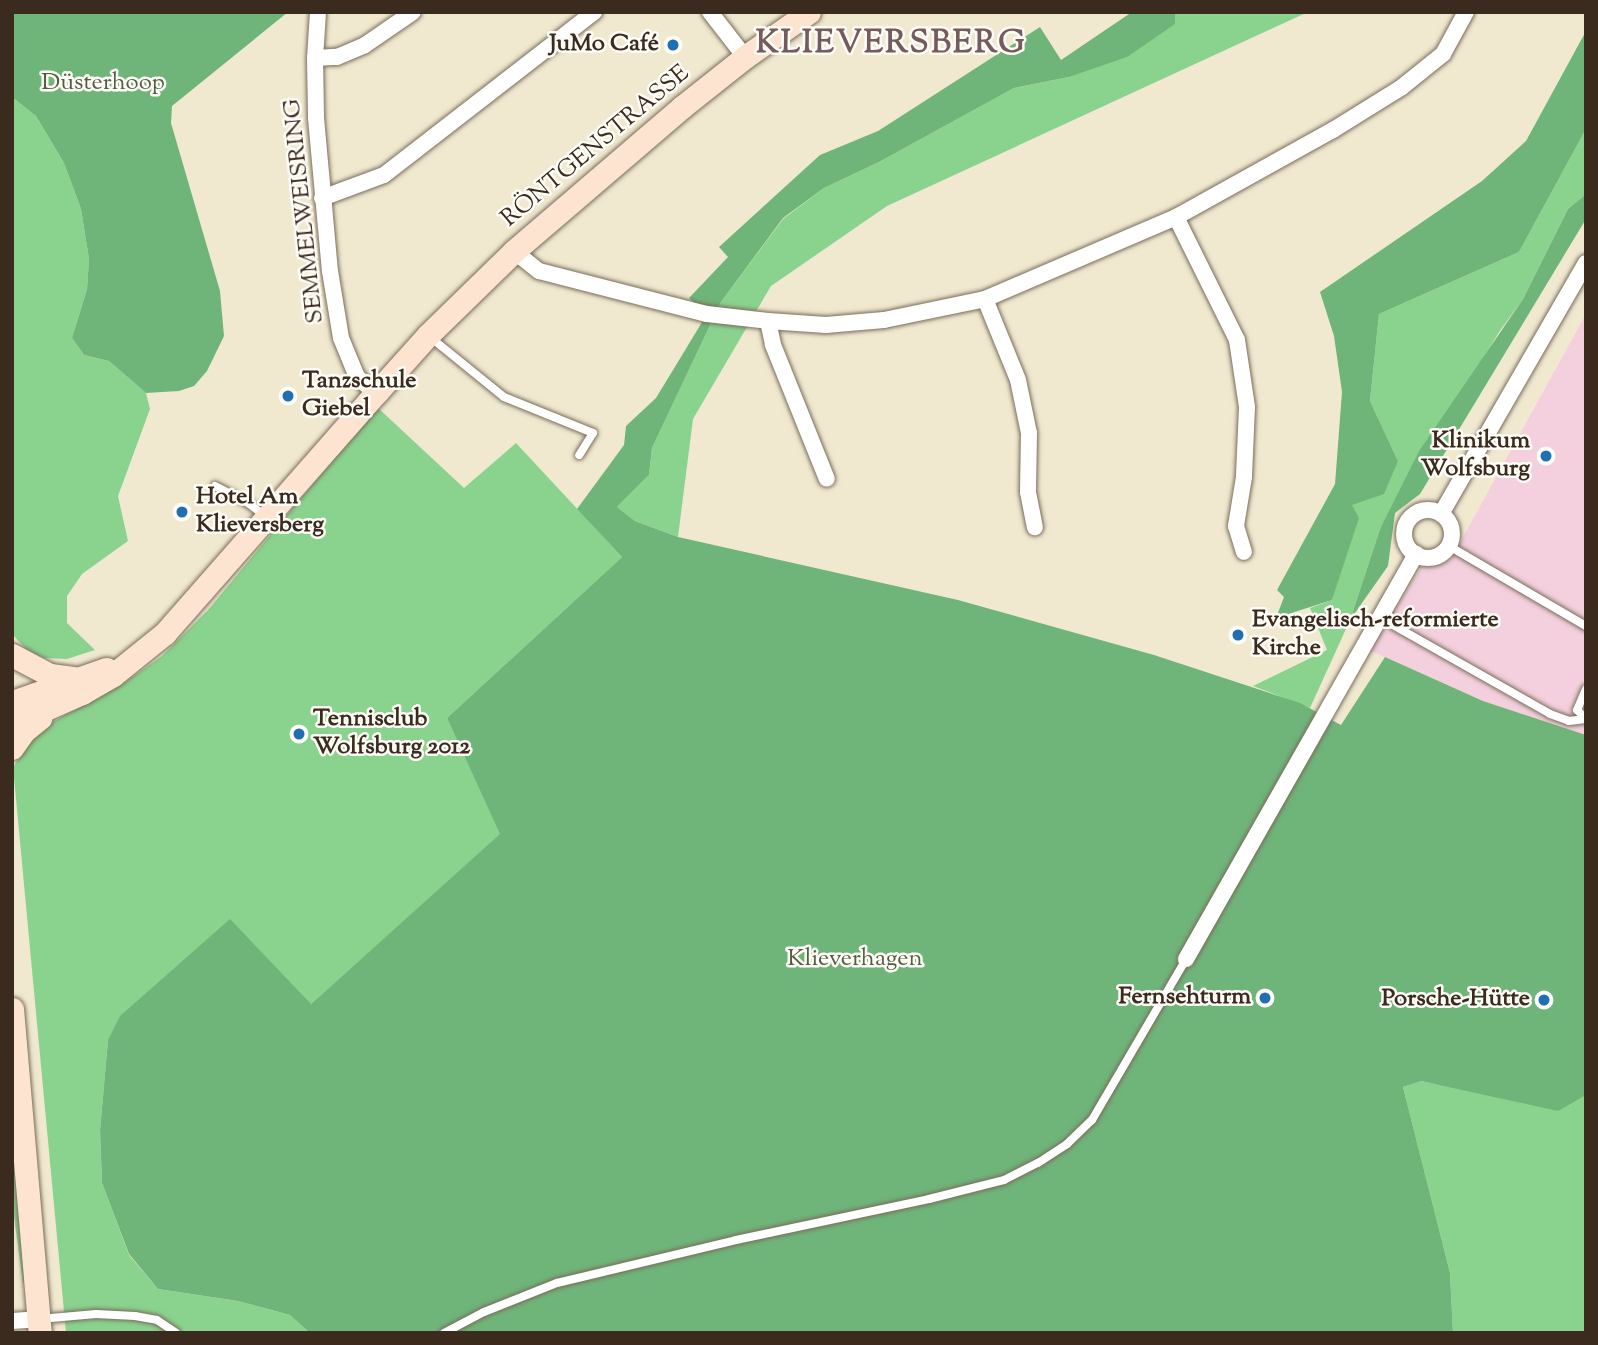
<!DOCTYPE html>
<html>
<head>
<meta charset="utf-8">
<style>
	body { margin:0 }
	#map { position:relative; width:1598px; height:1345px; overflow:hidden; background:#f0e9d0; font-family:"Sorts Mill Goudy",serif }
	div>[style] { position:absolute }
	[style*='--x'] { left:calc(var(--x)*1px); top:calc(var(--y)*1px); width:calc(var(--w)*1px); rotate:calc(var(--a)*1deg) }
	.built>* { inset:0; background:#f4cfdd }
	.green>* { inset:0; background:#8ad38f }
	.forest>* { inset:0; background:#6fb57a }
	.roads { filter:drop-shadow(0 0 2px #7a6d5c) drop-shadow(0 0 2px #7a6d5c) }
	.lane>* { height:8px; margin:-4px; padding:0 4px; transform-origin:4px; border-radius:4px; background:#fff }
	.street>* { height:16px; margin:-8px; padding:0 8px; transform-origin:8px; border-radius:8px; background:#fff }
	.street>.ring { margin:-8px; padding:0; box-sizing:content-box; background:none; border:16px solid #fff; border-radius:50% }
	.secondary>* { height:23px; margin:-11.5px; padding:0 11.5px; transform-origin:11.5px; border-radius:11.5px; background:#fde4d1 }
	.dots>* { width:19px; height:19px; translate:-50% -50%; box-sizing:border-box; border:4px solid #fdfcf7; border-radius:50% }
	span { translate:-50% -50%; white-space:nowrap; text-align:center; line-height:1.15; -webkit-text-stroke:5px #fdfcf7; paint-order:stroke }
	.poi-label { font-size:24px; color:#3b2a1e; font-weight:700 }
	.right { translate:-100% -50%; text-align:right }
	.left { translate:0 -50%; text-align:left }
	.park-label { font-size:24px; color:#535d40 }
	.street-label { font-size:24px; color:#3b2a1e }
	.district-label { font-size:32px; color:#755b5c; font-weight:700; letter-spacing:2px }
	.frame { position:absolute; inset:0; border:14px solid #3b2a1e; pointer-events:none }
</style>
</head>
<body>
<div id="map">
	<div class="built">
		<i style="clip-path:polygon(1586px 314px,1586px 735px,1483px 701px,1369px 650px,1422px 567px,1451px 559px)"></i>
	</div>
	<div class="green">
		<i style="clip-path:polygon(1175px 12px,1308px 12px,887px 206px,771px 286px,693px 419px,678px 537px,635px 521px,617px 507px,649px 475px,652px 448px,721px 302px,783px 219px,824px 188px,879px 162px,1014px 88px,1069px 77px,1175px 24px)"></i>
		<i style="clip-path:polygon(12px 97px,36px 116px,64px 163px,81px 209px,89px 259px,87px 289px,72px 338px,84px 355px,109px 361px,146px 393px,150px 409px,118px 496px,128px 541px,82px 574px,67px 596px,67px 623px,95px 650px,67px 659px,44px 658px,27px 650px,12px 634px)"></i>
		<i style="clip-path:polygon(1586px 129px,1586px 194px,1568px 209px,1523px 299px,1499px 332px,1380px 529px,1350px 620px,1310px 708px,1253px 686px,1327px 650px,1310px 608px,1332px 600px,1352px 505px,1398px 461px,1370px 401px,1379px 314px,1519px 252px)"></i>
		<i style="clip-path:polygon(377px 407px,464px 488px,516px 443px,622px 557px,447px 718px,501px 834px,311px 1004px,108px 1040px,100px 1130px,102px 1183px,129px 1255px,158px 1289px,238px 1301px,290px 1315px,310px 1333px,66px 1333px,13px 767px,36px 731px,124px 683px,162px 656px,208px 610px)"></i>
		<i style="clip-path:polygon(1420px 1081px,1463px 1089px,1586px 1095px,1586px 1333px,1453px 1333px,1450px 1273px,1403px 1087px)"></i>
		<i style="clip-path:polygon(12px 1126px,27px 1282px,23px 1283px,12px 1202px)"></i>
	</div>
	<div class="forest">
		<i style="clip-path:polygon(12px 12px,288px 12px,172px 106px,171px 123px,220px 291px,224px 336px,207px 371px,194px 386px,179px 391px,146px 393px,109px 361px,84px 355px,72px 338px,87px 289px,89px 259px,81px 209px,64px 163px,36px 116px,12px 97px)"></i>
		<i style="clip-path:polygon(1132px 12px,1175px 12px,1175px 24px,1127px 57px,1069px 77px,1014px 88px,879px 162px,824px 188px,783px 218px,721px 302px,652px 448px,649px 475px,617px 507px,635px 521px,678px 537px,958px 600px,1154px 655px,1300px 703px,1341px 725px,1385px 657px,1483px 701px,1586px 735px,1586px 1095px,1558px 1111px,1421px 1081px,1403px 1087px,1450px 1273px,1453px 1333px,310px 1333px,290px 1315px,238px 1301px,158px 1289px,129px 1254px,102px 1183px,100px 1130px,108px 1040px,120px 1016px,230px 919px,311px 1004px,500px 834px,447px 718px,622px 557px,577px 509px,624px 445px,626px 426px,656px 398px,707px 314px,689px 298px,728px 257px,719px 247px,820px 155px,878px 131px,1040px 27px,1061px 60px)"></i>
		<i style="clip-path:polygon(1586px 31px,1586px 129px,1519px 252px,1379px 314px,1370px 401px,1398px 461px,1384px 494px,1352px 505px,1359px 518px,1332px 600px,1276px 618px,1284px 597px,1277px 590px,1335px 484px,1342px 392px,1334px 336px,1320px 292px,1482px 181px,1526px 141px)"></i>
		<i style="clip-path:polygon(1586px 194px,1586px 219px,1420px 494px,1395px 513px,1388px 566px,1350px 620px,1380px 529px,1419px 451px,1523px 299px,1568px 209px)"></i>
	</div>
	<div class="roads">
		<div class="lane">
			<i style="--x:430;--y:337;--w:95;--a:39"></i>
			<i style="--x:504;--y:397;--w:96;--a:22"></i>
			<i style="--x:593;--y:433;--w:26;--a:122"></i>
			<i style="--x:215;--y:486;--w:36;--a:27"></i>
			<i style="--x:247;--y:502;--w:23;--a:38"></i>
			<i style="--x:1449;--y:546;--w:159;--a:30.3"></i>
			<i style="--x:1387;--y:611;--w:15;--a:67"></i>
			<i style="--x:1393;--y:625;--w:180;--a:29.5"></i>
			<i style="--x:1550;--y:714;--w:20;--a:20"></i>
			<i style="--x:1569;--y:721;--w:17;--a:-7"></i>
			<i style="--x:1586;--y:689;--w:23;--a:113"></i>
			<i style="--x:1577;--y:710;--w:13;--a:45"></i>
			<i style="--x:40;--y:1319;--w:56;--a:-5.1"></i>
			<i style="--x:96;--y:1314;--w:39;--a:3"></i>
			<i style="--x:135;--y:1316;--w:22;--a:10"></i>
			<i style="--x:157;--y:1320;--w:23;--a:34"></i>
			<i style="--x:444;--y:1333;--w:45;--a:-27.7"></i>
			<i style="--x:484;--y:1312;--w:79;--a:-21.7"></i>
			<i style="--x:557;--y:1283;--w:184;--a:-13.5"></i>
			<i style="--x:736;--y:1240;--w:197;--a:-12"></i>
			<i style="--x:929;--y:1199;--w:77;--a:-14.2"></i>
			<i style="--x:1004;--y:1180;--w:38;--a:-27"></i>
			<i style="--x:1038;--y:1163;--w:35;--a:-33"></i>
			<i style="--x:1067;--y:1144;--w:35;--a:-44"></i>
			<i style="--x:1092;--y:1120;--w:186;--a:-59.7"></i>
		</div>
		<div class="street">
			<i style="--x:318;--y:12;--w:46;--a:93.7"></i>
			<i style="--x:315;--y:58;--w:60;--a:89"></i>
			<i style="--x:316;--y:118;--w:154;--a:84.8"></i>
			<i style="--x:330;--y:271;--w:68;--a:80.7"></i>
			<i style="--x:341;--y:338;--w:42;--a:67.7"></i>
			<i style="--x:357;--y:377;--w:25;--a:40"></i>
			<i style="--x:710;--y:12;--w:57;--a:52.1"></i>
			<i style="--x:315;--y:58;--w:22;--a:-3"></i>
			<i style="--x:337;--y:57;--w:30;--a:-23"></i>
			<i style="--x:365;--y:45;--w:58;--a:-34.5"></i>
			<i style="--x:322;--y:198;--w:66;--a:-20.4"></i>
			<i style="--x:384;--y:175;--w:266;--a:-37.8"></i>
			<i style="--x:1176;--y:217;--w:137;--a:63.6"></i>
			<i style="--x:1237;--y:340;--w:68;--a:81.5"></i>
			<i style="--x:1247;--y:407;--w:70;--a:92.5"></i>
			<i style="--x:1244;--y:477;--w:50;--a:99.3"></i>
			<i style="--x:1236;--y:526;--w:27;--a:73"></i>
			<i style="--x:514;--y:251;--w:32;--a:39"></i>
			<i style="--x:539;--y:271;--w:173;--a:14.4"></i>
			<i style="--x:707;--y:314;--w:61;--a:6.5"></i>
			<i style="--x:768;--y:321;--w:58;--a:3.9"></i>
			<i style="--x:826;--y:325;--w:58;--a:-4.9"></i>
			<i style="--x:884;--y:320;--w:103;--a:-11.7"></i>
			<i style="--x:985;--y:299;--w:208;--a:-23.2"></i>
			<i style="--x:1176;--y:217;--w:179;--a:-29"></i>
			<i style="--x:1333;--y:130;--w:81;--a:-31.9"></i>
			<i style="--x:1402;--y:87;--w:53;--a:-38.8"></i>
			<i style="--x:1443;--y:54;--w:48;--a:-61.3"></i>
			<i style="--x:985;--y:299;--w:87;--a:67.8"></i>
			<i style="--x:1018;--y:380;--w:54;--a:78.3"></i>
			<i style="--x:1029;--y:433;--w:59;--a:91"></i>
			<i style="--x:1028;--y:492;--w:36;--a:79"></i>
			<i style="--x:768;--y:321;--w:25;--a:78"></i>
			<i style="--x:773;--y:345;--w:144;--a:68.1"></i>
			<i class="ring" style="left:1404px;top:510px;width:32px;height:32px"></i>
			<i style="--x:1441;--y:514;--w:290;--a:-60"></i>
			<i style="--x:1186;--y:959;--w:466;--a:-60.4"></i>
			<i style="--x:12;--y:1321;--w:26;--a:-4"></i>
		</div>
		<div class="secondary">
			<i style="--x:12;--y:655;--w:43;--a:27.8"></i>
			<i style="--x:50;--y:675;--w:25;--a:7"></i>
			<i style="--x:12;--y:702;--w:100;--a:-19.3"></i>
			<i style="--x:12;--y:724;--w:77;--a:-23.9"></i>
			<i style="--x:82;--y:693;--w:36;--a:-30"></i>
			<i style="--x:113;--y:675;--w:67;--a:-38.9"></i>
			<i style="--x:165;--y:633;--w:320;--a:-48.7"></i>
			<i style="--x:376;--y:393;--w:78;--a:-48.1"></i>
			<i style="--x:428;--y:335;--w:120;--a:-44.3"></i>
			<i style="--x:514;--y:251;--w:221;--a:-40.6"></i>
			<i style="--x:682;--y:107;--w:80;--a:-38.4"></i>
			<i style="--x:745;--y:57;--w:78;--a:-35.1"></i>
			<i style="--x:12;--y:748;--w:21;--a:-55"></i>
			<i style="--x:24;--y:731;--w:21;--a:-39"></i>
			<i style="--x:12;--y:1009;--w:325;--a:85.1"></i>
		</div>
	</div>
	<div class="dots">
		<i style="left:673px;top:45px;background:#1f6fb2"></i>
		<i style="left:288px;top:396px;background:#1f6fb2"></i>
		<i style="left:1546px;top:456px;background:#1f6fb2"></i>
		<i style="left:182px;top:512px;background:#1f6fb2"></i>
		<i style="left:1238px;top:635px;background:#1f6fb2"></i>
		<i style="left:299px;top:734px;background:#1f6fb2"></i>
		<i style="left:1265px;top:998px;background:#1f6fb2"></i>
		<i style="left:1544px;top:1000px;background:#1f6fb2"></i>
	</div>
	<div class="poi-label">
		<span class="right" style="left:659px;top:45px">JuMo Café</span>
		<span class="left" style="left:302px;top:396px">Tanzschule<br>Giebel</span>
		<span class="right" style="left:1530px;top:456px">Klinikum<br>Wolfsburg</span>
		<span class="left" style="left:196px;top:512px">Hotel Am<br>Klieversberg</span>
		<span class="left" style="left:1252px;top:635px">Evangelisch-reformierte<br>Kirche</span>
		<span class="left" style="left:313px;top:734px">Tennisclub<br>Wolfsburg 2012</span>
		<span class="right" style="left:1251px;top:998px">Fernsehturm</span>
		<span class="right" style="left:1530px;top:1000px">Porsche-Hütte</span>
	</div>
	<div class="park-label">
		<span style="left:103px;top:84px">Düsterhoop</span>
		<span style="left:855px;top:960px">Klieverhagen</span>
	</div>
	<div class="street-label">
		<span style="left:596px;top:147px;rotate:-40deg">RÖNTGENSTRASSE</span>
		<span style="left:305px;top:211px;rotate:-96deg">SEMMELWEISRING</span>
	</div>
	<div class="district-label">
		<span style="left:891px;top:44px">KLIEVERSBERG</span>
	</div>
	<div class="frame"></div>
</div>
</body>
</html>
